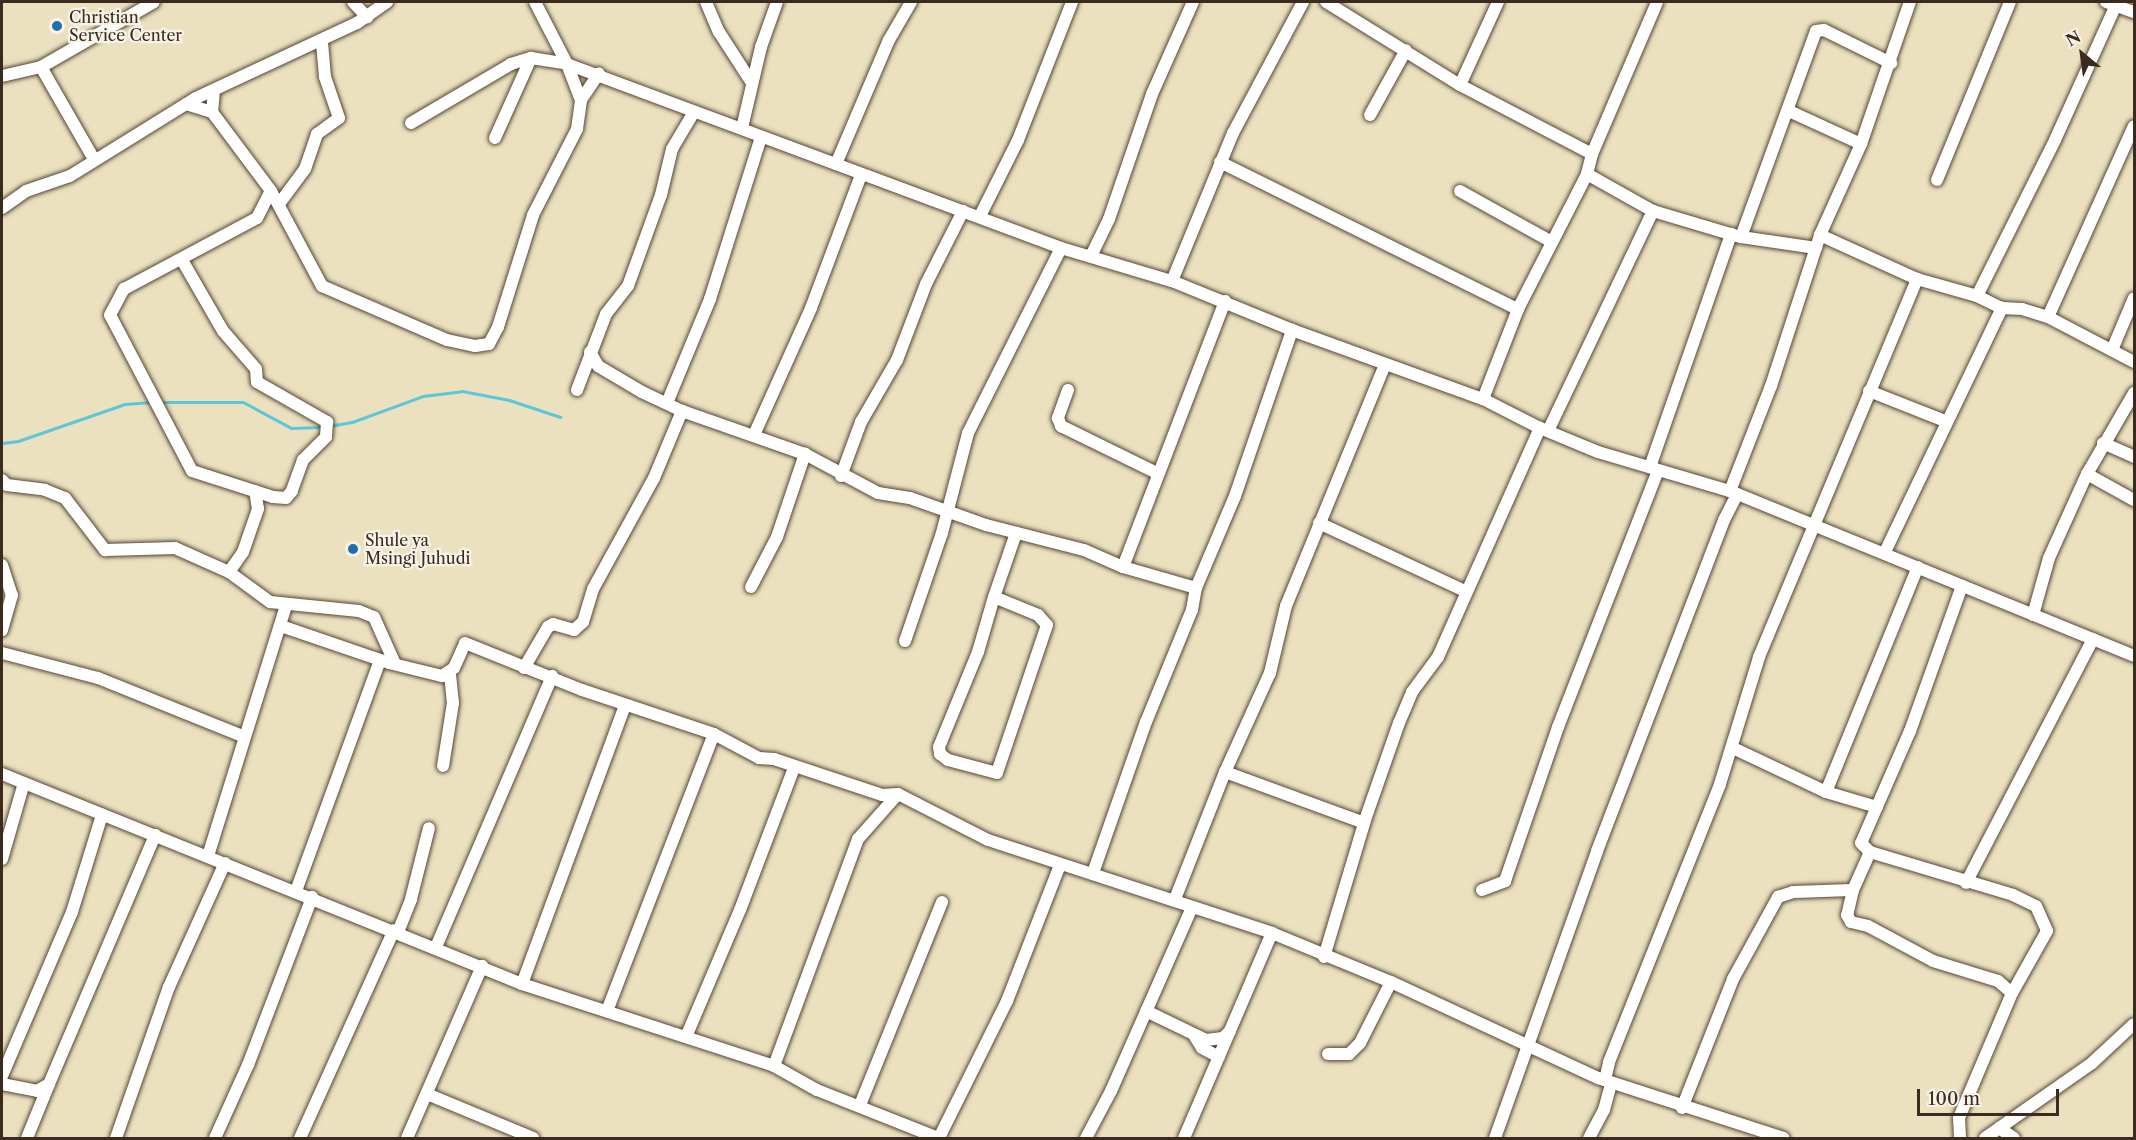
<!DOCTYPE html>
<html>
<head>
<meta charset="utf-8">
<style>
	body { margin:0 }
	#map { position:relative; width:2136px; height:1140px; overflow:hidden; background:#ebe1bf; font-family:"Libre Caslon Text",serif }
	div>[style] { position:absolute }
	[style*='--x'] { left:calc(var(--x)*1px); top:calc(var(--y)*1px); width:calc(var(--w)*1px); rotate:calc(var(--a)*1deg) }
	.stream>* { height:3px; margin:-1.5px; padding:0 1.5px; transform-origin:1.5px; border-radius:1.5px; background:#5dc7d8 }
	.roads { filter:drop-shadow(0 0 2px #554536) drop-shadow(0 0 2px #554536) }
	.minor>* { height:12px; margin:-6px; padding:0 6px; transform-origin:6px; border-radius:6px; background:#fff }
	.dots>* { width:16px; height:16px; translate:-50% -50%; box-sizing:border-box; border:3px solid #f7f3e8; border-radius:50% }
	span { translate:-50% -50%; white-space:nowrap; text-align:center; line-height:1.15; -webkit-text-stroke:4.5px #f7f3e8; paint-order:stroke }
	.poi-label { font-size:16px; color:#3b2a1e }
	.left { translate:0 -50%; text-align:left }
	.frame { position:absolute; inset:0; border:3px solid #3b2a1e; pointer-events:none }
	.north { position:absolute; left:2052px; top:24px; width:60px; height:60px; -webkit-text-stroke:4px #f7f3e8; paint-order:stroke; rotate:331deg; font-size:16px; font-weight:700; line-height:24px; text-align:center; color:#3b2a1e }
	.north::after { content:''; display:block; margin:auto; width:21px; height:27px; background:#3b2a1e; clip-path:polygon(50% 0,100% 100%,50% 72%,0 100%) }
	.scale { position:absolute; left:1917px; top:1089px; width:142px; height:27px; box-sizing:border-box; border:3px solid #3b2a1e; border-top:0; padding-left:8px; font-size:18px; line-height:21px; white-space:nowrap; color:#3b2a1e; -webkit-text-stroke:4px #f7f3e8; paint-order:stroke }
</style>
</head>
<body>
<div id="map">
	<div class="stream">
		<i style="--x:159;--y:402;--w:84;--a:0"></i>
		<i style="--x:243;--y:402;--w:55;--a:28.4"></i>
		<i style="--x:291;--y:428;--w:31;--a:-2"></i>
		<i style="--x:329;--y:426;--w:23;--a:-10"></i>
		<i style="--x:352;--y:422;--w:76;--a:-20.1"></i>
		<i style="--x:423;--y:396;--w:39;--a:-7"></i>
		<i style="--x:462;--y:391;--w:48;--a:10.8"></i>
		<i style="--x:509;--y:400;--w:54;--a:18.4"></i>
		<i style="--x:2;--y:443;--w:16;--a:-7"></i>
		<i style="--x:18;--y:441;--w:113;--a:-19.1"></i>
		<i style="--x:125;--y:404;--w:27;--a:-4"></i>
	</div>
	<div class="roads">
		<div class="minor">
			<i style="--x:353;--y:2;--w:21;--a:47"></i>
			<i style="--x:535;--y:2;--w:70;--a:62.7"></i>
			<i style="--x:567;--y:64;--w:527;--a:20.43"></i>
			<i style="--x:1061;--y:248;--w:116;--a:16.6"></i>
			<i style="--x:1172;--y:281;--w:130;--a:22.2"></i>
			<i style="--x:1292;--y:330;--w:203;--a:19.9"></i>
			<i style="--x:1483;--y:399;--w:64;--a:27"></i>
			<i style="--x:1540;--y:428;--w:63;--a:22.5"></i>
			<i style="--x:1598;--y:452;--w:138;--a:16.5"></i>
			<i style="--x:1730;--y:491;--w:436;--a:22.2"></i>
			<i style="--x:706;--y:2;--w:33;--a:67"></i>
			<i style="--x:719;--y:32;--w:61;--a:57.1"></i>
			<i style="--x:1326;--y:2;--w:158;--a:31.8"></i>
			<i style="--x:1460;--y:85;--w:149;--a:27.6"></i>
			<i style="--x:2106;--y:2;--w:30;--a:20"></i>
			<i style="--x:41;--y:67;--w:106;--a:60.1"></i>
			<i style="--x:2;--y:76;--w:40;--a:-13"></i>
			<i style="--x:41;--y:67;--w:130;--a:-29.9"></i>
			<i style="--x:1460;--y:85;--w:91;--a:-65.4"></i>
			<i style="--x:214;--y:90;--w:22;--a:95"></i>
			<i style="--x:212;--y:112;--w:99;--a:53.2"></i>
			<i style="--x:271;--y:191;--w:108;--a:61.8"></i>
			<i style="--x:322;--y:286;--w:136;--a:23.4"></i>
			<i style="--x:447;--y:340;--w:29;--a:12"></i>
			<i style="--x:475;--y:346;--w:14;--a:-8"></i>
			<i style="--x:489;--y:344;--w:19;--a:-62"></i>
			<i style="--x:498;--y:327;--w:117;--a:-72.6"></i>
			<i style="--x:533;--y:215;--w:97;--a:-62.9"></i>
			<i style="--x:577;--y:129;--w:29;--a:-82"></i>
			<i style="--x:581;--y:100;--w:32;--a:-56"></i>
			<i style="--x:186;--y:104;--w:27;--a:17"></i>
			<i style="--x:1789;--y:111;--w:79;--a:24.6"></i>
			<i style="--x:1370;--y:115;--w:74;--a:-61"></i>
			<i style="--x:411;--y:123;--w:116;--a:-30.5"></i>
			<i style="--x:511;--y:64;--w:21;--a:-17"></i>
			<i style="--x:531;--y:58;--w:36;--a:9"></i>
			<i style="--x:567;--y:64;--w:39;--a:69"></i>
			<i style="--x:742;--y:128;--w:83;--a:-76.8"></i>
			<i style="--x:761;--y:47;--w:48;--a:-70.4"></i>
			<i style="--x:495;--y:138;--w:88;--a:-65.8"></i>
			<i style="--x:1220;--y:162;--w:332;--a:26.3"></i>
			<i style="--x:836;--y:164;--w:135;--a:-66.9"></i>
			<i style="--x:889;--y:40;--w:44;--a:-59.9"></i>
			<i style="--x:1587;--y:174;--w:76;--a:29.3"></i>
			<i style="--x:1653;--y:211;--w:92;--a:16.5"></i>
			<i style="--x:1741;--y:237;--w:76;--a:8.3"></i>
			<i style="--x:1937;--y:180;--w:192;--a:-67.7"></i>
			<i style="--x:1460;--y:191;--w:105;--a:29"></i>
			<i style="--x:279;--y:204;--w:44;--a:-53.4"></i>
			<i style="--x:305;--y:169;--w:37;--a:-71"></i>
			<i style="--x:317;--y:134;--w:27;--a:-36"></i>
			<i style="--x:339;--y:118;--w:43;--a:-108.9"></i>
			<i style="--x:325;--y:77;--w:36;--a:-95"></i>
			<i style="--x:2;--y:208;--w:29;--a:-35"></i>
			<i style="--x:26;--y:191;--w:46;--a:-18.8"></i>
			<i style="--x:70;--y:176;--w:148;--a:-31.8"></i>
			<i style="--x:196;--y:98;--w:178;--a:-25"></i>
			<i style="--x:357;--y:23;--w:37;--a:-35"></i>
			<i style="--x:980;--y:216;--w:85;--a:-63.4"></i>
			<i style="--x:1018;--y:140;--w:148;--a:-68.6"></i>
			<i style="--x:1820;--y:235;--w:107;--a:24.4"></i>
			<i style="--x:1917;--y:279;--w:62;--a:15.8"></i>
			<i style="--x:1977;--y:296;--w:28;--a:26"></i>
			<i style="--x:2002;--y:308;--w:20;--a:3"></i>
			<i style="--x:2022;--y:309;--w:27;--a:17"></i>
			<i style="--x:2048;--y:317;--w:97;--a:27.6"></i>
			<i style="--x:1741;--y:237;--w:219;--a:-70"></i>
			<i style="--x:1816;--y:31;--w:8;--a:-7"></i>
			<i style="--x:1824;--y:30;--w:75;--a:26.2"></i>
			<i style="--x:1092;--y:254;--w:39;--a:-64"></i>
			<i style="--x:1109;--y:219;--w:132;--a:-71"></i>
			<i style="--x:1152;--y:94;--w:101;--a:-66"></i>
			<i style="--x:182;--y:260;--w:82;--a:60"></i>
			<i style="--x:223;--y:331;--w:50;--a:49"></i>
			<i style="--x:256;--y:369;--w:13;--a:86"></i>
			<i style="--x:257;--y:382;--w:81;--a:29.7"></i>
			<i style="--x:327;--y:422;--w:15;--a:94"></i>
			<i style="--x:326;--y:437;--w:33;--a:135"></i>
			<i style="--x:303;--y:460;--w:33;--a:110"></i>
			<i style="--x:292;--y:491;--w:9;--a:131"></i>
			<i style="--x:286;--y:498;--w:13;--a:-176"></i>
			<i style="--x:273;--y:497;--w:85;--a:-162.2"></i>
			<i style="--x:192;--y:471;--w:176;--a:-117.7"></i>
			<i style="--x:110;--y:315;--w:30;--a:-62"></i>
			<i style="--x:124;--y:289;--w:151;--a:-28.1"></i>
			<i style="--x:257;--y:218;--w:30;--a:-63"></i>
			<i style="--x:1172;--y:281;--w:160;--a:-67.6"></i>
			<i style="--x:1233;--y:133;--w:149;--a:-61.9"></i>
			<i style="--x:1977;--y:296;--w:174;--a:-63.4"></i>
			<i style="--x:2055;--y:140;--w:148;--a:-65.7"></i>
			<i style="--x:2048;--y:317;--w:209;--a:-65.8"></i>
			<i style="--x:2112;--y:350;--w:56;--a:-67.1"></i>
			<i style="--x:590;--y:352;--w:16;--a:60"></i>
			<i style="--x:598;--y:366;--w:51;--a:30.6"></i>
			<i style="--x:642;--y:392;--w:44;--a:25.4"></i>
			<i style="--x:682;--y:411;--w:130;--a:19.3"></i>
			<i style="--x:805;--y:454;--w:83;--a:28.1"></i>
			<i style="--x:878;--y:493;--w:32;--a:9"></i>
			<i style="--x:910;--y:498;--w:81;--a:19.6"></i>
			<i style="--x:986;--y:525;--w:101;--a:14.3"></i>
			<i style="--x:1084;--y:550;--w:43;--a:23.6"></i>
			<i style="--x:1123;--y:567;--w:76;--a:16"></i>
			<i style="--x:577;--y:390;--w:81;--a:-69.1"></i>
			<i style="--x:606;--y:314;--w:36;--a:-52"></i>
			<i style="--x:628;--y:286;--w:97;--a:-70.1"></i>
			<i style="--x:661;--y:195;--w:47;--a:-76.6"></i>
			<i style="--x:672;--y:149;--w:43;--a:-59.3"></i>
			<i style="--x:1068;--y:390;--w:30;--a:110"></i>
			<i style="--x:1058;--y:418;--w:9;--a:69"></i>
			<i style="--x:1061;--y:426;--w:107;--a:26.1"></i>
			<i style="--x:1869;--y:391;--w:82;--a:21.5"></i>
			<i style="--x:1483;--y:399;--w:97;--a:-68.7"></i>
			<i style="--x:1518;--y:309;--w:152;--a:-62.9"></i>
			<i style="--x:1587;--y:174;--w:21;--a:-76"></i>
			<i style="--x:1592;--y:154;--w:165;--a:-66.8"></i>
			<i style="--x:667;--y:403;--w:113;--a:-67.5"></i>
			<i style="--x:710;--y:299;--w:170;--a:-72.5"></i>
			<i style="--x:1548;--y:431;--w:244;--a:-64.5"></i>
			<i style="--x:754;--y:435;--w:139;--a:-65.8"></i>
			<i style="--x:811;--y:308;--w:142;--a:-69.4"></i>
			<i style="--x:2103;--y:443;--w:34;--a:24"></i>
			<i style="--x:1650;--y:467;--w:247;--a:-70.8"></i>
			<i style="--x:2087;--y:474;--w:54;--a:29"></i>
			<i style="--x:841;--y:476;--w:58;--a:-69.7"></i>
			<i style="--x:861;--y:422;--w:72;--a:-59.9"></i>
			<i style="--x:897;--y:360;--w:81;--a:-69.1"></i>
			<i style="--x:926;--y:284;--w:82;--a:-63.1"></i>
			<i style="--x:2;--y:480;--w:7;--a:45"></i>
			<i style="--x:7;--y:485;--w:38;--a:7"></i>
			<i style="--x:45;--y:490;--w:22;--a:22"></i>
			<i style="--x:65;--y:498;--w:66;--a:52.4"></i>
			<i style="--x:105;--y:550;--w:70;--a:-1.6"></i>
			<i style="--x:175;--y:548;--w:59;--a:24"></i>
			<i style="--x:229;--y:572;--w:51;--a:36.2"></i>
			<i style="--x:270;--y:602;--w:89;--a:5.8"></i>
			<i style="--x:359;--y:611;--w:16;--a:22"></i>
			<i style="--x:374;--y:617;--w:51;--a:65.9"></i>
			<i style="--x:1730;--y:491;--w:113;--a:-68.7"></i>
			<i style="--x:1771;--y:386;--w:159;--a:-72"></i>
			<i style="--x:1820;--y:235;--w:100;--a:-65.7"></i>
			<i style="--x:1861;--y:144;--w:150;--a:-71"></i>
			<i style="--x:1319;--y:523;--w:163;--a:25"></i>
			<i style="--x:1885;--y:552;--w:271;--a:-64.4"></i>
			<i style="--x:2;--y:565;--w:32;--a:72"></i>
			<i style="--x:12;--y:595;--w:37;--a:106"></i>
			<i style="--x:1123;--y:567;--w:285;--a:-69"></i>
			<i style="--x:229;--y:572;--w:24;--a:-55"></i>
			<i style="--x:243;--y:552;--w:46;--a:-70.8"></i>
			<i style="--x:258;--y:509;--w:18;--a:-99"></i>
			<i style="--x:1962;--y:586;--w:154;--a:109.7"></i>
			<i style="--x:1910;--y:731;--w:122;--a:113.6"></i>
			<i style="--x:1861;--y:843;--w:13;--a:45"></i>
			<i style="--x:1870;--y:852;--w:149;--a:16.7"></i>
			<i style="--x:2013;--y:895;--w:25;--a:26"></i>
			<i style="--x:2036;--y:906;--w:27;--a:66"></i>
			<i style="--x:2047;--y:931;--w:71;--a:119.4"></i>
			<i style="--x:751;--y:587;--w:56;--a:-62.5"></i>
			<i style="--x:777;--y:537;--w:88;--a:-71.4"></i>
			<i style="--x:994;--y:597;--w:48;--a:22.2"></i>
			<i style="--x:1038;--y:615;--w:13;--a:48"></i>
			<i style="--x:1047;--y:625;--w:156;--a:108.7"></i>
			<i style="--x:997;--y:773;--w:51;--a:-165.1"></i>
			<i style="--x:948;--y:760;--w:10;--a:-143"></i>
			<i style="--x:940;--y:754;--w:7;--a:-98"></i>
			<i style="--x:939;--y:747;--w:103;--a:-67.7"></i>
			<i style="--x:978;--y:652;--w:57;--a:-73.8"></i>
			<i style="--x:994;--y:597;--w:68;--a:-71"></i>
			<i style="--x:2033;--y:615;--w:59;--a:-74.3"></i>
			<i style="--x:2049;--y:558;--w:92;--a:-65.7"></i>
			<i style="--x:2087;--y:474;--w:94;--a:-59.9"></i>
			<i style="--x:281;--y:626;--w:114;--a:18.9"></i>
			<i style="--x:389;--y:663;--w:55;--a:13.8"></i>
			<i style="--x:442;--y:676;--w:14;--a:-34"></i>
			<i style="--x:454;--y:668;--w:27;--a:-66"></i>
			<i style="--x:465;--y:643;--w:126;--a:21.9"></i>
			<i style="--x:582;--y:690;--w:139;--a:18.4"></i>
			<i style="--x:714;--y:734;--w:51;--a:28.1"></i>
			<i style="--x:759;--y:758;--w:15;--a:4"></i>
			<i style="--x:774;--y:759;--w:114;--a:18.4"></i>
			<i style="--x:882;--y:795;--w:16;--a:-4"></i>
			<i style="--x:898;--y:794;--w:101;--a:27.1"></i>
			<i style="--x:988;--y:840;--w:299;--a:18.1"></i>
			<i style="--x:1272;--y:933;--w:129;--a:22.4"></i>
			<i style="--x:1391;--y:982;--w:228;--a:24.9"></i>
			<i style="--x:1598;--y:1078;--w:195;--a:17.9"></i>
			<i style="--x:905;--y:641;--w:114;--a:-71.1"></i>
			<i style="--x:942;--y:533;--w:103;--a:-75.4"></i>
			<i style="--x:968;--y:433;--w:207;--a:-63.3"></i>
			<i style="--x:2;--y:653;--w:99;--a:14.6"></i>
			<i style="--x:98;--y:678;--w:158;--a:21.9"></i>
			<i style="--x:524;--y:668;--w:48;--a:-59.7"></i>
			<i style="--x:548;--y:627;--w:6;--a:-31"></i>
			<i style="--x:553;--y:624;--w:22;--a:16"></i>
			<i style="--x:574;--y:630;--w:12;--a:-42"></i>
			<i style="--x:583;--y:622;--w:34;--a:-73"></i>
			<i style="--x:593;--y:589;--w:127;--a:-61.2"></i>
			<i style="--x:654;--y:478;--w:73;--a:-67.3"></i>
			<i style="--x:1733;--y:748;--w:103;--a:25.3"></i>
			<i style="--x:1826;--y:792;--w:53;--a:16.4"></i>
			<i style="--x:443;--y:766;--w:64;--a:-81"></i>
			<i style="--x:453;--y:703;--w:30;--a:-96"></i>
			<i style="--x:1225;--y:772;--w:148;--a:20.1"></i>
			<i style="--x:2;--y:774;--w:561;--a:21.99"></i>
			<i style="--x:522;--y:984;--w:265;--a:18"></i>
			<i style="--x:774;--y:1066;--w:49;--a:29.2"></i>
			<i style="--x:817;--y:1090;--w:130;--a:21.6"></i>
			<i style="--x:1826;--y:792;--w:243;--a:-67.8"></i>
			<i style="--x:1870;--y:852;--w:42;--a:114.1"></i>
			<i style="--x:1853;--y:890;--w:26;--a:103"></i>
			<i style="--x:1847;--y:915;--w:8;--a:60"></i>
			<i style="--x:1851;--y:922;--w:17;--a:13"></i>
			<i style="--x:1868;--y:926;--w:74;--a:28.3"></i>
			<i style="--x:1933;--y:961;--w:68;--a:17.1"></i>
			<i style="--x:1998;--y:981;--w:18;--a:41"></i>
			<i style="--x:2012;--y:993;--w:136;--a:113"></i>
			<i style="--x:1959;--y:1118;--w:20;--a:87"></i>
			<i style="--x:208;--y:856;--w:263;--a:-72.7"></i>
			<i style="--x:2;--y:859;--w:79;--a:-73.9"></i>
			<i style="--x:1093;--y:873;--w:160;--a:-70.7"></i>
			<i style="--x:1146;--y:722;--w:121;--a:-67.7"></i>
			<i style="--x:1192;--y:610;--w:22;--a:-80"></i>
			<i style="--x:1196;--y:588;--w:100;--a:-67"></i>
			<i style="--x:1235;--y:496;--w:176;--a:-71"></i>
			<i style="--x:1966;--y:883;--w:275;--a:-62.5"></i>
			<i style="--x:1482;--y:890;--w:25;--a:-21"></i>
			<i style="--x:1505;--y:881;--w:163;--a:-71"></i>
			<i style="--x:1558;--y:727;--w:275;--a:-68.7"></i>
			<i style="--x:296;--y:891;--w:246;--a:-70"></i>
			<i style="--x:1175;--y:899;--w:136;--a:-68.5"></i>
			<i style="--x:1225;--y:772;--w:109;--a:-65.6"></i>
			<i style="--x:1270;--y:673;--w:69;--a:-76.6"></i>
			<i style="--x:1286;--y:606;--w:261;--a:-67.7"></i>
			<i style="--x:398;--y:932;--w:35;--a:-68"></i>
			<i style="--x:411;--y:899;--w:73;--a:-75.8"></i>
			<i style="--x:436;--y:947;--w:295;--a:-66.8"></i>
			<i style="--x:1324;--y:957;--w:143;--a:-73.3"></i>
			<i style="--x:1365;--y:820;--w:103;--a:-70.7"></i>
			<i style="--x:1399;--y:723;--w:34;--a:-67"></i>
			<i style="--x:1412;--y:692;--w:44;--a:-53.4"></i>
			<i style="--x:1438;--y:657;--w:251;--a:-66"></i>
			<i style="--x:522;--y:984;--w:297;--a:-69.7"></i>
			<i style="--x:607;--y:1011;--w:297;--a:-68.9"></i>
			<i style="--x:1146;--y:1011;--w:67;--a:25.8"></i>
			<i style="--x:1206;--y:1040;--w:17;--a:-7"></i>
			<i style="--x:1223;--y:1038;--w:10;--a:-45"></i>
			<i style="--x:1194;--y:1035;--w:15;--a:58"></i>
			<i style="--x:1202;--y:1048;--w:19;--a:28"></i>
			<i style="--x:686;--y:1037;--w:138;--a:-67"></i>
			<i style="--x:740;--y:910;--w:152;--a:-69.2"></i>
			<i style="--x:1328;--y:1054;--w:21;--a:0"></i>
			<i style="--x:1349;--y:1054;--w:16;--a:-45"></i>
			<i style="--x:1360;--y:1043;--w:68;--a:-63.1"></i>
			<i style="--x:774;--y:1066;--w:242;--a:-69.7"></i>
			<i style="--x:858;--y:839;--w:60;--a:-48.4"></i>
			<i style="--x:2;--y:1076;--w:178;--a:-66.9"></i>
			<i style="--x:72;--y:912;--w:102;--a:-72.8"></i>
			<i style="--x:1605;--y:1080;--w:18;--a:-77"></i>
			<i style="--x:1609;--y:1062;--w:299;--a:-68.2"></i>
			<i style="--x:1720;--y:784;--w:133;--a:-72.9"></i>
			<i style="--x:1759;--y:657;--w:410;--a:-67.3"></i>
			<i style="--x:2;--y:1084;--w:36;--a:11"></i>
			<i style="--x:37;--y:1091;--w:14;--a:-30"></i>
			<i style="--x:49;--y:1084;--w:271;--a:-66.9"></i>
			<i style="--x:427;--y:1094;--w:115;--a:22.5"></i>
			<i style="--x:860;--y:1105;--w:219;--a:-68"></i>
			<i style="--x:1682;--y:1108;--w:139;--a:-68.4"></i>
			<i style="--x:1733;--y:979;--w:94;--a:-61.2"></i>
			<i style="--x:1778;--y:897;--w:16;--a:-18"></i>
			<i style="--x:1793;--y:892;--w:60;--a:-1.9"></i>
			<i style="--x:1999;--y:1128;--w:18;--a:34"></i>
			<i style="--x:27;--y:1138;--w:58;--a:-67.8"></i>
			<i style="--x:116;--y:1138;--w:160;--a:-70.7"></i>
			<i style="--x:169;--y:987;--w:136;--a:-65.7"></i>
			<i style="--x:215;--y:1138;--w:80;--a:-65.7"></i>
			<i style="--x:248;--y:1065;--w:180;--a:-69.1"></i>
			<i style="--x:300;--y:1138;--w:228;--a:-65.7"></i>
			<i style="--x:407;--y:1138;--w:188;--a:-66.4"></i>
			<i style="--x:939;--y:1138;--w:153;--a:-63.6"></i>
			<i style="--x:1007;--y:1001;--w:146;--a:-68.7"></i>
			<i style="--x:1086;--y:1138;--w:53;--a:-62"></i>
			<i style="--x:1111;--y:1091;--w:201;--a:-66.2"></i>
			<i style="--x:1184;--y:1138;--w:223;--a:-66.8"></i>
			<i style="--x:1495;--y:1138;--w:305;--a:-70.4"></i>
			<i style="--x:1597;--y:851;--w:355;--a:-69"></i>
			<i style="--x:1724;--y:520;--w:29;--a:-63"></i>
			<i style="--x:1589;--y:1138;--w:32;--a:-62"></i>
			<i style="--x:1604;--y:1110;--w:28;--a:-75"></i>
			<i style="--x:1985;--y:1138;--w:131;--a:-35"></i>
			<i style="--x:2092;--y:1063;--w:57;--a:-42.9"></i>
		</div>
	</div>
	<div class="dots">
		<i style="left:57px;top:26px;background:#1f6fb2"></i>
		<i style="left:353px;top:549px;background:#1f6fb2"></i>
	</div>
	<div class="poi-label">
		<span class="left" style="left:69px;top:26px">Christian<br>Service Center</span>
		<span class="left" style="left:365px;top:549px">Shule ya<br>Msingi Juhudi</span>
	</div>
	<div class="frame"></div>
	<div class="north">N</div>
	<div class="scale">100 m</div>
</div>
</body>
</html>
